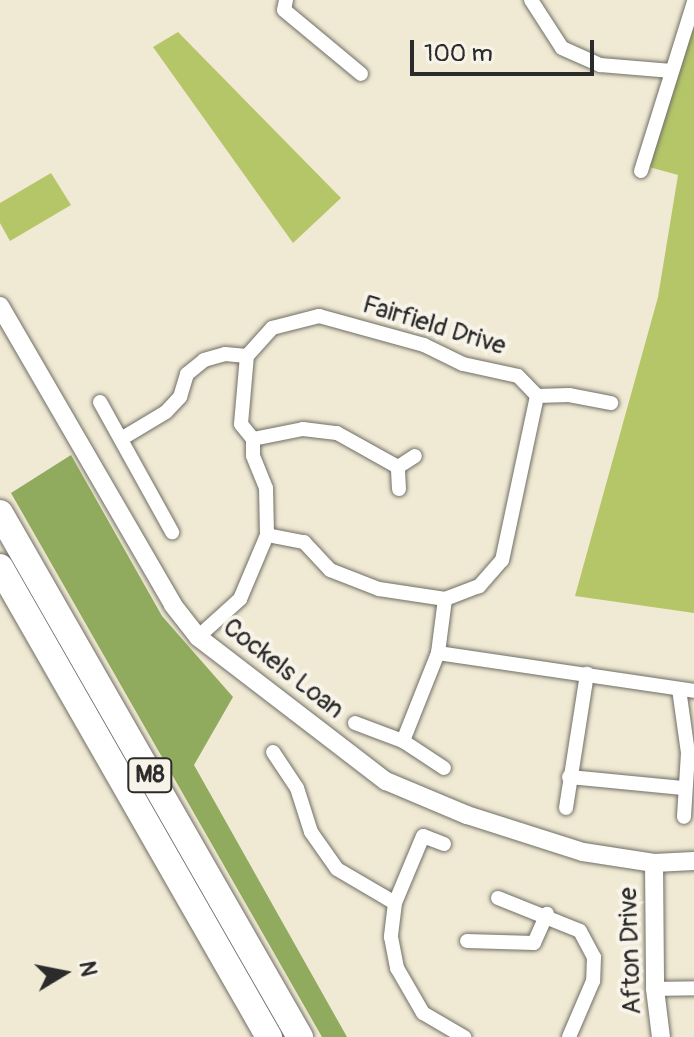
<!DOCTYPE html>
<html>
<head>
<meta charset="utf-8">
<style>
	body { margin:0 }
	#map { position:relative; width:694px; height:1037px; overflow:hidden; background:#f0ead4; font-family:Pangolin,sans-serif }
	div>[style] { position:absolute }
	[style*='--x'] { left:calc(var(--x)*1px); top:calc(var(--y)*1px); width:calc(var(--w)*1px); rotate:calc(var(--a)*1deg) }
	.green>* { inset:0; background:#b5c669 }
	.forest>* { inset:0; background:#90ab5d }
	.roads { filter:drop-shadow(0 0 2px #706e66) drop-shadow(0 0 2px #706e66) }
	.minor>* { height:14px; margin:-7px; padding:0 7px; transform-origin:7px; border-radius:7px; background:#fff }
	.tertiary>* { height:18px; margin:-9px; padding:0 9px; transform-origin:9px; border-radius:9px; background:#fff }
	.motorway>* { height:26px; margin:-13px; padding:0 13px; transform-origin:13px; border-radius:13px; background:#fff }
	span { translate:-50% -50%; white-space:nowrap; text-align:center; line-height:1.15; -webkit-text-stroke:8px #f7f3e8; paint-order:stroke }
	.shield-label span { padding:2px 6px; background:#f7f3e8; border:2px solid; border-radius:6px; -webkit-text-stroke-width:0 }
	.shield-label { font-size:24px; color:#2b2b2b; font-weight:700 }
	.street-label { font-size:26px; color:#2b2b2b }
	.north { position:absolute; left:24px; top:933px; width:80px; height:80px; -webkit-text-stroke:6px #f7f3e8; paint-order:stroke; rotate:80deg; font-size:22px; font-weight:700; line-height:32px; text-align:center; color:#2b2b2b }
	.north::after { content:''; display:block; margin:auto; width:28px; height:36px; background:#2b2b2b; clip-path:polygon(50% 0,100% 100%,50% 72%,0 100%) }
	.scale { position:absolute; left:410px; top:40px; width:184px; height:36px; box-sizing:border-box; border:4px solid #2b2b2b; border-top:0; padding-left:10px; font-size:24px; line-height:28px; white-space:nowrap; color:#2b2b2b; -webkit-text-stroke:6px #f7f3e8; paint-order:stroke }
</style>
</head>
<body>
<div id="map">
	<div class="green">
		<i style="clip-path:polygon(694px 17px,694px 613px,575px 596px,658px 297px,678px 175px,649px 167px)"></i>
		<i style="clip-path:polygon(178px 32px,341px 198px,293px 243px,153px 47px)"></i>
		<i style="clip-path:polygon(51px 173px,71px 205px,10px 241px,0 223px,0 203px)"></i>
	</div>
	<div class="forest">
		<i style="clip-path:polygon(71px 455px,162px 616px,233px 697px,194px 765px,347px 1037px,322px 1037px,11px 493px)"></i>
	</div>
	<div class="roads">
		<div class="minor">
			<i style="--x:286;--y:0;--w:10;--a:101"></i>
			<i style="--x:284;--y:10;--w:100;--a:39.7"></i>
			<i style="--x:531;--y:0;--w:57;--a:57.1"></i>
			<i style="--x:562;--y:48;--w:42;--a:24.1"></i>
			<i style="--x:600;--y:65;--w:72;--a:4.8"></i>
			<i style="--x:641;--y:171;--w:177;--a:-72.6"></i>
			<i style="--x:537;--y:396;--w:32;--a:-2"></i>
			<i style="--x:569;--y:395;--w:43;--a:10.8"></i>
			<i style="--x:100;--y:402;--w:149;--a:61"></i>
			<i style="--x:121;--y:439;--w:52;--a:-31"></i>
			<i style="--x:166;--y:412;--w:21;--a:-47"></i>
			<i style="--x:180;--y:397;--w:24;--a:-73"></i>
			<i style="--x:187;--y:374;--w:22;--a:-39"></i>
			<i style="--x:204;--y:360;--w:22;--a:-16"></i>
			<i style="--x:225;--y:354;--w:22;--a:5"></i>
			<i style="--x:253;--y:439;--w:51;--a:-11.3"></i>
			<i style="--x:303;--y:429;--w:34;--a:7"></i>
			<i style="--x:337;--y:433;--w:70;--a:29.1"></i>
			<i style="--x:399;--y:489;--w:22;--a:-93"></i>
			<i style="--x:398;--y:467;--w:20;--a:-33"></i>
			<i style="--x:267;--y:535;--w:38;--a:11"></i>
			<i style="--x:304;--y:542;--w:38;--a:47"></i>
			<i style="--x:330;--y:570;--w:53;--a:21.2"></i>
			<i style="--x:379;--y:589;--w:67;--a:8.6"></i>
			<i style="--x:198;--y:637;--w:57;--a:-42.1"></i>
			<i style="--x:240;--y:599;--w:69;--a:-67.1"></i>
			<i style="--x:267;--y:535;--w:47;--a:-91.2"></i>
			<i style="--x:266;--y:488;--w:35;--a:-112"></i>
			<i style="--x:253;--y:455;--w:16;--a:-90"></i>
			<i style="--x:253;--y:439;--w:19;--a:-129"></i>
			<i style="--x:241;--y:424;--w:68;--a:-85"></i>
			<i style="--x:247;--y:356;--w:38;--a:-48"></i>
			<i style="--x:272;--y:328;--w:49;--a:-14.3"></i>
			<i style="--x:319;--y:316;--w:109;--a:15.4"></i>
			<i style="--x:424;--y:345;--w:43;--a:26"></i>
			<i style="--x:463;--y:364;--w:56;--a:12.3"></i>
			<i style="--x:518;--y:376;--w:28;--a:46"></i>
			<i style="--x:537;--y:396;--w:168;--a:102"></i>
			<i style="--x:502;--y:560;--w:35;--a:131"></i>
			<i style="--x:479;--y:586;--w:36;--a:159"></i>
			<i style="--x:445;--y:599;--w:54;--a:97.4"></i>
			<i style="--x:438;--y:653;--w:95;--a:111.7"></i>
			<i style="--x:438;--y:653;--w:259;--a:8.4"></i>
			<i style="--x:679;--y:689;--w:65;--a:82"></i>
			<i style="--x:688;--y:753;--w:64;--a:93.6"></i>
			<i style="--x:355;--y:723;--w:51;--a:20.6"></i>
			<i style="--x:403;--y:741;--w:49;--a:33.4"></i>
			<i style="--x:273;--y:752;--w:43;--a:56.3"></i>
			<i style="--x:297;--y:788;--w:46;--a:72.3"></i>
			<i style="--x:311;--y:832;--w:45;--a:54.9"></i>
			<i style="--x:337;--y:869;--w:67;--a:30.4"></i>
			<i style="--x:569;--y:777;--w:115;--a:5.5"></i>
			<i style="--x:566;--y:808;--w:136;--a:-81.1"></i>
			<i style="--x:444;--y:844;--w:22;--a:-159"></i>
			<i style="--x:423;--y:836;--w:73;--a:112.7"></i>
			<i style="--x:395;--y:903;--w:34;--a:97"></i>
			<i style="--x:391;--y:937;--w:32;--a:79"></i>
			<i style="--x:397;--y:968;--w:52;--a:60"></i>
			<i style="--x:423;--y:1013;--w:48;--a:30.3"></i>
			<i style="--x:498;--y:898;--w:88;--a:21.9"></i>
			<i style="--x:580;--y:931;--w:30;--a:62"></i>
			<i style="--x:594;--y:957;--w:24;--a:92"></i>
			<i style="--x:593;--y:981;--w:61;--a:113.2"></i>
			<i style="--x:467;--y:941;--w:67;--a:1.7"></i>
			<i style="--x:534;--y:943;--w:32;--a:-66"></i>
			<i style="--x:655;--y:989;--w:39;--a:-1"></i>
		</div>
		<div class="tertiary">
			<i style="--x:0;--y:306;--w:345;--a:59.9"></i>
			<i style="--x:173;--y:605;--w:41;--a:52"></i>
			<i style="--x:198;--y:637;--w:237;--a:37.5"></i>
			<i style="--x:386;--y:781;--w:88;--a:22.8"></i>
			<i style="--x:467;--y:815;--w:122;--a:17.7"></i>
			<i style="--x:583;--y:852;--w:72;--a:8.8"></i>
			<i style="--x:654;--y:863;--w:40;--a:-2.9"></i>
			<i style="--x:654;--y:863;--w:126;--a:89.5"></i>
			<i style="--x:655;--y:989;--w:48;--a:82.9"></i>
		</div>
		<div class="motorway">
			<i style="--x:0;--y:513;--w:604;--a:60.21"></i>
			<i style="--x:0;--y:567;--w:542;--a:60.22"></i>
		</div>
	</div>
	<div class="shield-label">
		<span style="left:150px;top:775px">M8</span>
	</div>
	<div class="street-label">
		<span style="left:434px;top:326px;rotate:17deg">Fairfield Drive</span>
		<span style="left:283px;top:669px;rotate:38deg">Cockels Loan</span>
		<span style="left:631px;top:951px;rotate:-92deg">Afton Drive</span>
	</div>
	<div class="north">N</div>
	<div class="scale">100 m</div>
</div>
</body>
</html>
